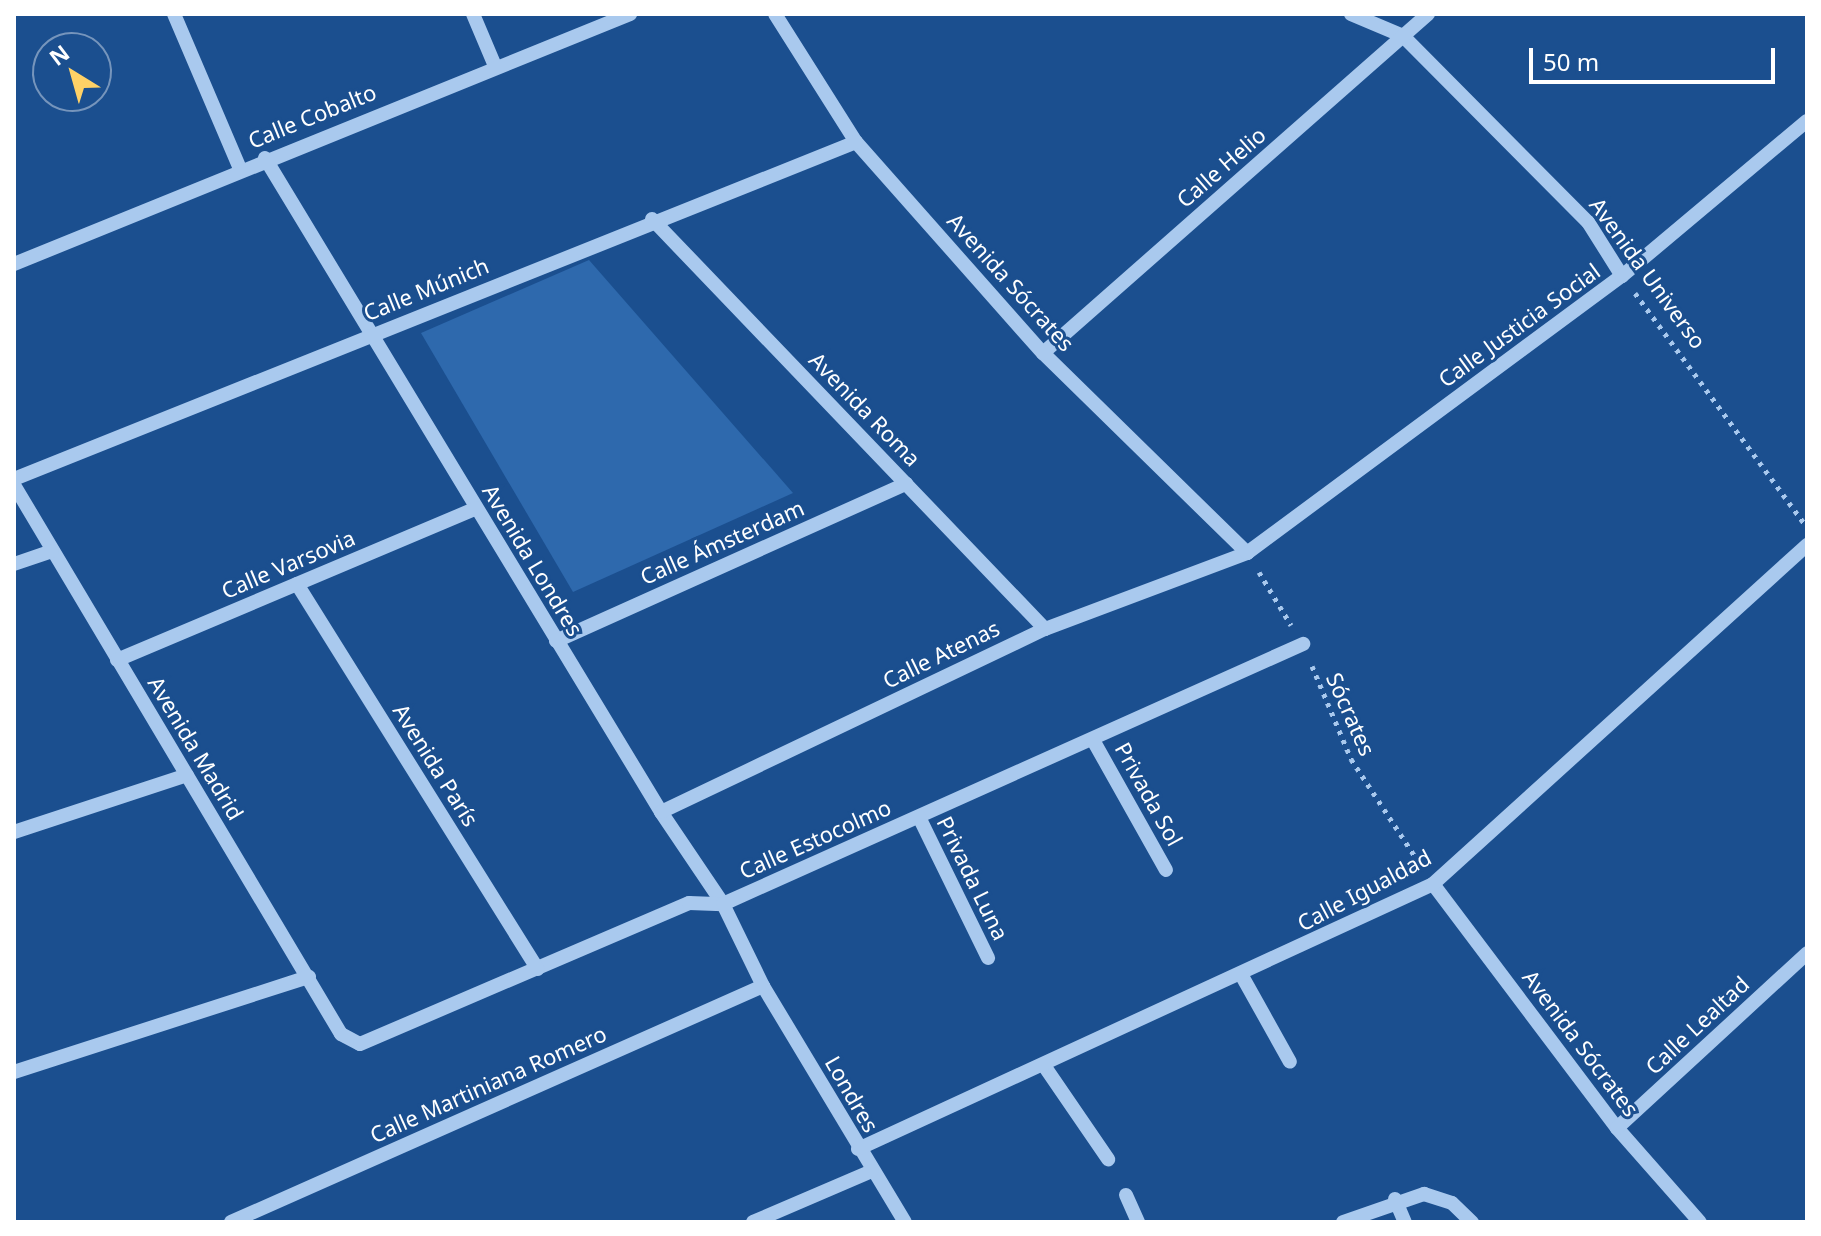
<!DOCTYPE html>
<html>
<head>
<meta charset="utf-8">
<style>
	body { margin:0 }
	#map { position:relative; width:1821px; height:1236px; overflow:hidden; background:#1b4f8f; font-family:"Noto Sans",sans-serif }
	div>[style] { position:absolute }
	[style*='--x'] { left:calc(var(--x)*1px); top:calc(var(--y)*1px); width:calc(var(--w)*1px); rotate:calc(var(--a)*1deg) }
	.green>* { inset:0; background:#2e69ad }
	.path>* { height:5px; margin-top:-2.5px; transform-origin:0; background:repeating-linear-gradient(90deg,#a9c9ee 0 4px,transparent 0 10px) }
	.minor>* { height:14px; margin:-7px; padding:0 7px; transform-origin:7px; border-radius:7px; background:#a9c9ee }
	span { translate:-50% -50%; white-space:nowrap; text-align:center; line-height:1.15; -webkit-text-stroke:6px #1b4f8f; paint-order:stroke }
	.street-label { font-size:22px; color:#fff }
	.frame { position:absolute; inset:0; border:16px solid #fff; pointer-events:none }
	.north { position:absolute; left:32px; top:32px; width:80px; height:80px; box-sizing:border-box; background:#1b4f8f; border:2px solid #7695bc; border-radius:50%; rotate:323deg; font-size:22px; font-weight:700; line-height:32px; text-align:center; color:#fff }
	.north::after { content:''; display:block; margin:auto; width:28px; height:36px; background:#ffd166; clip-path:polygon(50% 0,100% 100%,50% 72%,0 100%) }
	.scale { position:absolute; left:1529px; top:48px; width:246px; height:36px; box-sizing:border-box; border:4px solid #fff; border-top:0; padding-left:10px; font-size:24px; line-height:28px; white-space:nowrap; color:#fff; -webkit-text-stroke:6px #1b4f8f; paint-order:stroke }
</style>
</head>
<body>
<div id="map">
	<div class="green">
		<i style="clip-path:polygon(589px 260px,793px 493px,573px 592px,421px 333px)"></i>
	</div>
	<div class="path">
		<i style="--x:1635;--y:293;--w:285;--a:53.7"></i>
		<i style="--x:1259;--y:572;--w:62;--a:58.9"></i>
		<i style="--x:1312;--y:666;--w:101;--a:67.2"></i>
		<i style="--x:1351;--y:759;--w:129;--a:56.7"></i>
	</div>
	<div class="minor">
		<i style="--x:174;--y:14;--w:168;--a:66.9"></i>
		<i style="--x:473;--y:14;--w:56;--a:67.1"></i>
		<i style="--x:775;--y:14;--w:151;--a:57.7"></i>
		<i style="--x:856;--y:142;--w:282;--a:48.5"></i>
		<i style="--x:1043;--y:353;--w:286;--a:44.4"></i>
		<i style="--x:1351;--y:14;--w:56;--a:22.9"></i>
		<i style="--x:1403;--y:36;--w:262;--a:45.2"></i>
		<i style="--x:1588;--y:222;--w:64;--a:57.8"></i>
		<i style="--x:265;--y:158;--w:765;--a:58.8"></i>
		<i style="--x:661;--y:812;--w:111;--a:56"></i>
		<i style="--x:723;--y:904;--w:91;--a:64"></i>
		<i style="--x:763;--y:986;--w:275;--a:59"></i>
		<i style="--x:652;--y:219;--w:568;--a:46.21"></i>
		<i style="--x:14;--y:264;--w:665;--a:-22.09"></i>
		<i style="--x:1043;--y:353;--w:513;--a:-41.36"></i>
		<i style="--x:14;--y:479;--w:907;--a:-21.81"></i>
		<i style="--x:14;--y:485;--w:639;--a:59.22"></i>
		<i style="--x:341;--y:1034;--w:21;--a:28"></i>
		<i style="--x:360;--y:1044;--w:358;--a:-23.2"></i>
		<i style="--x:689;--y:903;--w:34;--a:2"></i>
		<i style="--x:723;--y:904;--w:636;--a:-24.15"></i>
		<i style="--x:14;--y:564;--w:40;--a:-18.9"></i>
		<i style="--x:297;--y:584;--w:454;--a:58"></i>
		<i style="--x:556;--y:641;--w:384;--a:-24.2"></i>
		<i style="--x:117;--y:660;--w:390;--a:-22.9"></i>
		<i style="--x:1093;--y:740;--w:149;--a:60.7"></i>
		<i style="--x:661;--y:812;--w:425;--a:-25.5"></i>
		<i style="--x:1045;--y:629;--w:216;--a:-20.6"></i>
		<i style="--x:1247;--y:553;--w:466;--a:-36.5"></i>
		<i style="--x:1622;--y:276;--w:241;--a:-40"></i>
		<i style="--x:919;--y:817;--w:157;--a:63.9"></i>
		<i style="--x:14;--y:832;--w:182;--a:-18.2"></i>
		<i style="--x:1433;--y:884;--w:306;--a:53"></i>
		<i style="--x:1617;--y:1128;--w:125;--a:48.6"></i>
		<i style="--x:1242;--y:976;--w:98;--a:60.8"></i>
		<i style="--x:1045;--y:1067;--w:112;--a:55.6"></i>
		<i style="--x:14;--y:1072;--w:310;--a:-17.9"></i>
		<i style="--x:1617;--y:1128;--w:258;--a:-42.6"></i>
		<i style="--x:858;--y:1149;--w:633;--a:-24.74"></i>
		<i style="--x:1433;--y:884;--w:505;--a:-42.19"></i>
		<i style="--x:1126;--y:1195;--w:30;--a:66"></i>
		<i style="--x:1395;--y:1199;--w:25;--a:67"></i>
		<i style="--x:231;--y:1222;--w:582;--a:-23.92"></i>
		<i style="--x:753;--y:1222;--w:129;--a:-23.2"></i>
		<i style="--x:1343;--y:1222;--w:86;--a:-19.1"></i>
		<i style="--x:1424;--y:1194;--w:29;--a:18"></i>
		<i style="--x:1452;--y:1203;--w:28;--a:44"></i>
	</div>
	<div class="street-label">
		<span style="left:312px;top:116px;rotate:-22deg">Calle Cobalto</span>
		<span style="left:1221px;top:167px;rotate:-41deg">Calle Helio</span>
		<span style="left:1648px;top:273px;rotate:54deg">Avenida Universo</span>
		<span style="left:1011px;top:282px;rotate:48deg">Avenida Sócrates</span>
		<span style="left:426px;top:289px;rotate:-22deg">Calle Múnich</span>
		<span style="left:1519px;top:325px;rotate:-36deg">Calle Justicia Social</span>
		<span style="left:865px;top:409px;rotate:46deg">Avenida Roma</span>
		<span style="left:722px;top:542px;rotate:-24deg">Calle Ámsterdam</span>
		<span style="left:533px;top:560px;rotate:59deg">Avenida Londres</span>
		<span style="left:288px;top:564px;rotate:-23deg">Calle Varsovia</span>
		<span style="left:941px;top:654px;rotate:-26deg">Calle Atenas</span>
		<span style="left:1351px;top:714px;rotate:66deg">Sócrates</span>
		<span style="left:196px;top:748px;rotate:59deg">Avenida Madrid</span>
		<span style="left:436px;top:765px;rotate:58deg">Avenida París</span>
		<span style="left:1149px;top:794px;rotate:61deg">Privada Sol</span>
		<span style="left:815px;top:839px;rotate:-24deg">Calle Estocolmo</span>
		<span style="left:973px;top:878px;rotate:64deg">Privada Luna</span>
		<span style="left:1364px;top:890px;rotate:-28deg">Calle Igualdad</span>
		<span style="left:1697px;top:1025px;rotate:-43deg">Calle Lealtad</span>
		<span style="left:1581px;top:1043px;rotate:53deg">Avenida Sócrates</span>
		<span style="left:488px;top:1084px;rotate:-24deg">Calle Martiniana Romero</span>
		<span style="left:852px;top:1094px;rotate:60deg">Londres</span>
	</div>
	<div class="frame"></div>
	<div class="north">N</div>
	<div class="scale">50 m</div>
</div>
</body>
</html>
